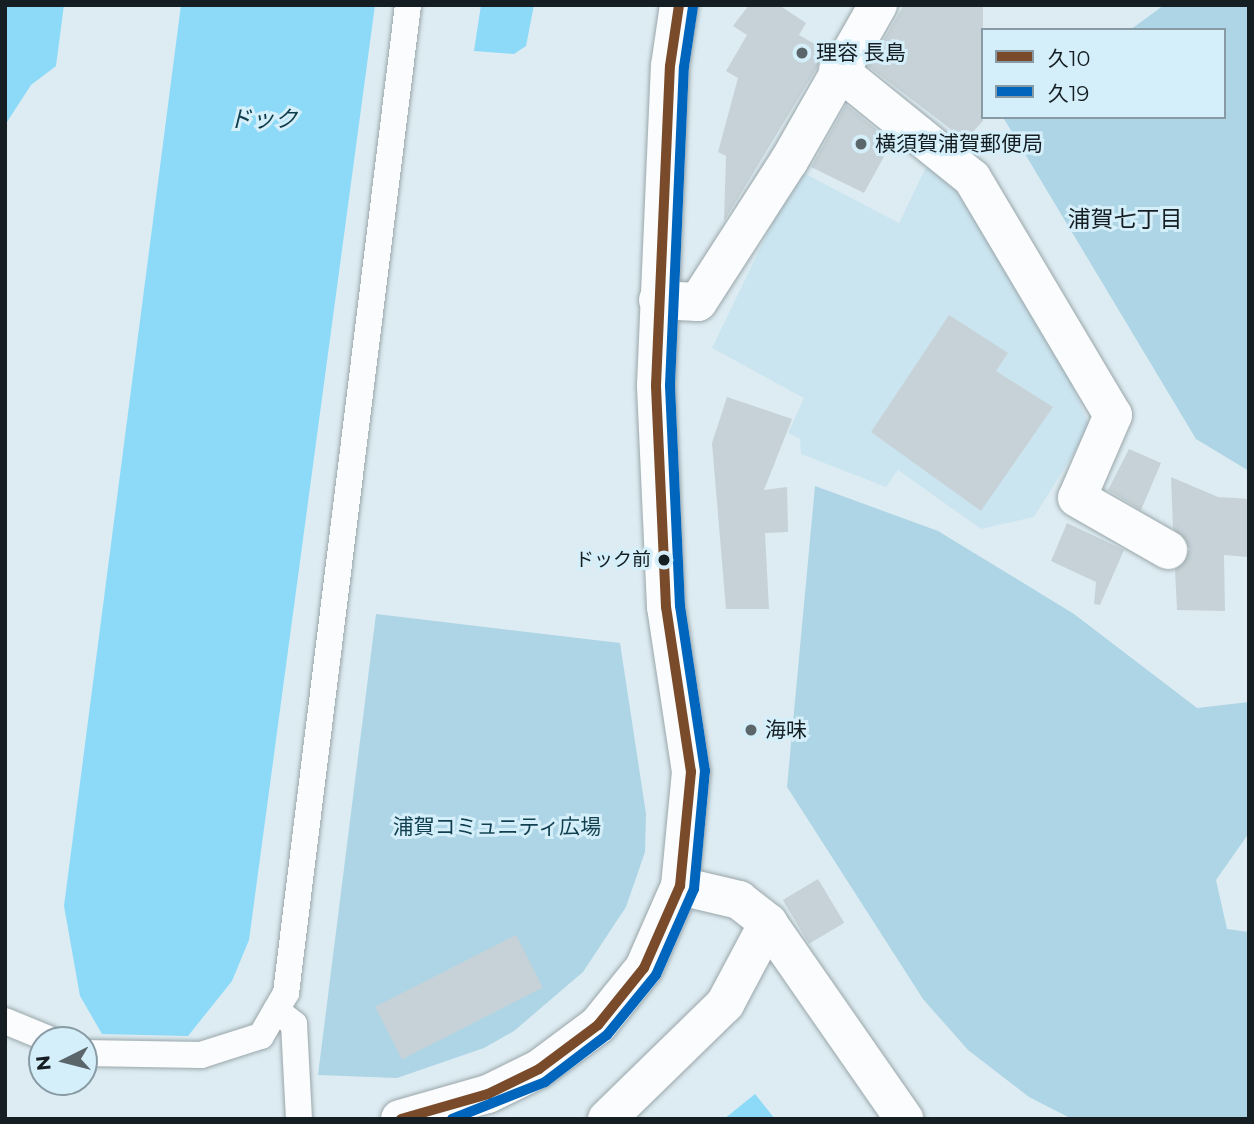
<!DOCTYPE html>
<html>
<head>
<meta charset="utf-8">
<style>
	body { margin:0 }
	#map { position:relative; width:1254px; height:1124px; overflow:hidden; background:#ddecf2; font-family:Montserrat,"Noto Sans JP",sans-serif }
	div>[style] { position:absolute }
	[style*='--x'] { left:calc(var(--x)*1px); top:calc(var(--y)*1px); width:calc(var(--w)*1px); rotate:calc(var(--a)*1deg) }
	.built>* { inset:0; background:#cbe5f0 }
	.green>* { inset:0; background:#aed5e5 }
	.water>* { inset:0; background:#8ddaf8 }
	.building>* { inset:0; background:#c6d2d7; transform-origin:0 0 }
	.roads { filter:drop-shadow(0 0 2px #9aa6aa) drop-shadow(0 0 2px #9aa6aa) }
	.lane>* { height:26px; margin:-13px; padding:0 13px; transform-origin:13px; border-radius:13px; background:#fafcfd }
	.street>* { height:38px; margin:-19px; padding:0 19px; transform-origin:19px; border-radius:19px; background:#fafcfd }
	.secondary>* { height:38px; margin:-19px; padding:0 19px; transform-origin:19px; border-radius:19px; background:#fafcfd }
	.bus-1>* { height:10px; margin:-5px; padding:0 5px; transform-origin:5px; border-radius:5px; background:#7a4b2a }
	.bus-2>* { height:10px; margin:-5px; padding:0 5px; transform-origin:5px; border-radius:5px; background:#0065bd }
	.dots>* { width:19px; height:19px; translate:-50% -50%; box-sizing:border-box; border:4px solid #d5effa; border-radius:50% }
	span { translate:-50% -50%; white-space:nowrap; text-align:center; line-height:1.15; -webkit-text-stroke:6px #d5effa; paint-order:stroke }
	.bus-label { font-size:19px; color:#151e23 }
	.right { translate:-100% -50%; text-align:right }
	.poi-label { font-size:21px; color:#151e23 }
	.left { translate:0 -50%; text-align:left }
	.park-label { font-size:21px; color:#113f50 }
	.water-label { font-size:23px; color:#0c3c4c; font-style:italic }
	.neighbourhood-label { font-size:23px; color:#151e23 }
	.frame { position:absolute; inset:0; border:7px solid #151e23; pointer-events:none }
	.legend { position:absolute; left:981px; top:28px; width:245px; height:91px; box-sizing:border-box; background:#d5effa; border:2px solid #889ba4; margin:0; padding:9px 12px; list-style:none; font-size:21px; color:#151e23 }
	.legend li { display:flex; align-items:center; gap:14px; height:35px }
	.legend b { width:35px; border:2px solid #889ba4 }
	.north { position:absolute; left:28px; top:1026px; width:70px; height:70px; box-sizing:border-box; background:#d5effa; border:2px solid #889ba4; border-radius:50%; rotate:264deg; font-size:19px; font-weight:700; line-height:28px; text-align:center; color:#151e23 }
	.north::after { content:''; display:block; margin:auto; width:24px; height:32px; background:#5b666b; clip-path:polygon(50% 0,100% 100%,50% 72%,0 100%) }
</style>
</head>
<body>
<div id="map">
	<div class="built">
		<i style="clip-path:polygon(929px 161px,970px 193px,1052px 338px,1090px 427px,1034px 517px,981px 529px,898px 470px,886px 487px,801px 454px,800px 439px,788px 433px,804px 398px,712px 348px,798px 170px,899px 223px)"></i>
	</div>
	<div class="green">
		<i style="clip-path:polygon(1164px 5px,1249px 5px,1249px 471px,1196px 439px,1004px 119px,1224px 117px,1224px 30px,1130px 30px)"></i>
		<i style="clip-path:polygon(815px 486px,938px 531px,1074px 614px,1197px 708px,1249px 702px,1249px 833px,1216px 880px,1227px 929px,1249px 932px,1249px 1119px,1072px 1119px,1029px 1097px,968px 1050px,923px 999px,787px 787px)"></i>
		<i style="clip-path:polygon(376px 614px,620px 643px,646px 814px,645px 852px,626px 907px,583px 972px,514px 1031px,484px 1048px,397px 1078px,318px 1075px)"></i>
	</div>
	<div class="water">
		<i style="clip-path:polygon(5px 5px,64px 5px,56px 66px,31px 85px,5px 125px)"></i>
		<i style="clip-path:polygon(181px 5px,375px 5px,249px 940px,232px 981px,188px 1036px,102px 1034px,80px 996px,64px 906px)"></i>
		<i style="clip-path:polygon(481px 5px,534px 5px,526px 46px,514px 54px,474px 51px)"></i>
		<i style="clip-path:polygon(755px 1094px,775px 1119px,724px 1119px)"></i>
	</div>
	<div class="building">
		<i style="clip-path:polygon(749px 5px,779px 5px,806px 23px,799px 35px,827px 51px,724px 221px,726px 156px,718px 152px,738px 78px,726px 71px,747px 35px,733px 26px)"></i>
		<i style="clip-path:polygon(904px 5px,983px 5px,983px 121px,965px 140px,868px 66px)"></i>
		<i style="clip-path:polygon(846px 105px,892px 142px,864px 193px,811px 167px)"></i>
		<i style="clip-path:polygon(949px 315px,1008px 353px,996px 371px,1053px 407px,981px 511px,871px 432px)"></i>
		<i style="clip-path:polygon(727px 397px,792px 419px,764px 490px,787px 487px,788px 532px,765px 533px,769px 609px,726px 609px,712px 443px)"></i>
		<i style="clip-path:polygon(1129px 449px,1161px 463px,1141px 510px,1108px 490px)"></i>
		<i style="clip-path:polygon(1171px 477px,1218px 497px,1249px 499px,1249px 557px,1224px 555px,1225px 611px,1177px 610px,1175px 570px,1190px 549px,1173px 528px)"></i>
		<i style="clip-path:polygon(1067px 523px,1124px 550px,1100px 605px,1094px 604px,1096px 582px,1051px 561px)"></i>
		<i style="left:818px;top:879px;width:51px;height:41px;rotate:59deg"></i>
		<i style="left:516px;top:935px;width:59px;height:158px;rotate:63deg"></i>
	</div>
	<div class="roads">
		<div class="lane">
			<i style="--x:276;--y:1010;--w:23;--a:38"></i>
			<i style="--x:294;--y:1024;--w:95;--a:87"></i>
			<i style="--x:5;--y:1021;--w:50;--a:22.4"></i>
			<i style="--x:84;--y:1053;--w:117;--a:1"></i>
			<i style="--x:201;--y:1055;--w:63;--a:-17.6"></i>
			<i style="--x:261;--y:1036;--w:50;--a:-59.8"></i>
			<i style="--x:286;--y:993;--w:996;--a:-82.96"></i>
		</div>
		<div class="street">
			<i style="--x:838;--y:70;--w:172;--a:38.9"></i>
			<i style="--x:972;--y:178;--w:276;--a:59.3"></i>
			<i style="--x:1113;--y:415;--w:90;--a:113.4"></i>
			<i style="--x:1077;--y:498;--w:105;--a:29.7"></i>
			<i style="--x:658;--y:300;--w:40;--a:2.9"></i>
			<i style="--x:698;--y:302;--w:168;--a:-57.2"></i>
			<i style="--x:789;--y:161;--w:180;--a:-60.3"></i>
			<i style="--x:680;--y:886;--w:61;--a:13.3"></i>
			<i style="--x:739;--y:900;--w:37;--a:38"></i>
			<i style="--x:768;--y:923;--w:239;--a:55.2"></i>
			<i style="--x:607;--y:1119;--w:165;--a:-44.3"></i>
			<i style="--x:725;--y:1004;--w:92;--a:-62"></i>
		</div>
		<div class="secondary">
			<i style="--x:400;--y:1119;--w:91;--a:-15.9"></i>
			<i style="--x:488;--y:1094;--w:57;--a:-26.1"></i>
			<i style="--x:539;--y:1069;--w:74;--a:-36.7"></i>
			<i style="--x:598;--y:1025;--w:73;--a:-51.1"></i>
			<i style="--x:644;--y:968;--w:90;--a:-66.3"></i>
			<i style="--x:680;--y:886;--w:115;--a:-84.5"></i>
			<i style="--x:691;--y:772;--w:167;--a:-98.6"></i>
			<i style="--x:666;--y:607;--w:222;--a:-92.6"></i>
			<i style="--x:656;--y:385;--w:319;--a:-87.5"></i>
			<i style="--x:670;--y:66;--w:62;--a:-81.6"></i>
		</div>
	</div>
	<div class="bus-1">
		<i style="--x:401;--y:1119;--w:91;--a:-16"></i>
		<i style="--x:488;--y:1094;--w:57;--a:-26.1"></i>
		<i style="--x:539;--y:1069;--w:74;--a:-36.7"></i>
		<i style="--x:598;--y:1025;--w:73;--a:-51.1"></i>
		<i style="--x:644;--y:968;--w:90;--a:-66.3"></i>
		<i style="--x:680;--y:886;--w:115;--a:-84.5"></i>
		<i style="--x:691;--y:772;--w:167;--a:-98.6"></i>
		<i style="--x:666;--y:607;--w:222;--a:-92.6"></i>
		<i style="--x:656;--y:385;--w:319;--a:-87.5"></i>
		<i style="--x:670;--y:66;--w:62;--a:-81.6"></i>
	</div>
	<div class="bus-2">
		<i style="--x:452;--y:1119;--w:100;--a:-21.7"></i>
		<i style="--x:545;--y:1082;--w:78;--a:-37.2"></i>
		<i style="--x:607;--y:1035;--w:77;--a:-50.8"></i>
		<i style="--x:656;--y:975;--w:94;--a:-66.2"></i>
		<i style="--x:694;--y:889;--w:119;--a:-84.7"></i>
		<i style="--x:705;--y:771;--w:167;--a:-98.6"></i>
		<i style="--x:680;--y:606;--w:221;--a:-92.6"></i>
		<i style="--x:670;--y:385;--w:318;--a:-87.5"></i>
		<i style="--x:684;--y:67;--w:61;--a:-81.5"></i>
	</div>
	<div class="dots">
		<i style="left:802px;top:53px;background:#5b666b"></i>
		<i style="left:861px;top:144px;background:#5b666b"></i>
		<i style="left:664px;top:560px;background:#151e23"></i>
		<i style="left:751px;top:730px;background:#5b666b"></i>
	</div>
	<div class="bus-label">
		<span class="right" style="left:651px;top:560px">ドック前</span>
	</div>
	<div class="poi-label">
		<span class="left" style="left:816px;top:53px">理容 長島</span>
		<span class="left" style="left:875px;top:144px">横須賀浦賀郵便局</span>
		<span class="left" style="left:765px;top:730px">海味</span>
	</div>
	<div class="park-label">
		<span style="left:497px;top:827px">浦賀コミュニティ広場</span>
	</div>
	<div class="water-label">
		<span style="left:263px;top:119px">ドック</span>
	</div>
	<div class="neighbourhood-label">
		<span style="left:1125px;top:219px">浦賀七丁目</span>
	</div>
	<div class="frame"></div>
	<ul class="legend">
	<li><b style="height:9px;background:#7a4b2a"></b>久10</li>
	<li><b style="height:9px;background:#0065bd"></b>久19</li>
	</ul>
	<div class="north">N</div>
</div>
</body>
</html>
